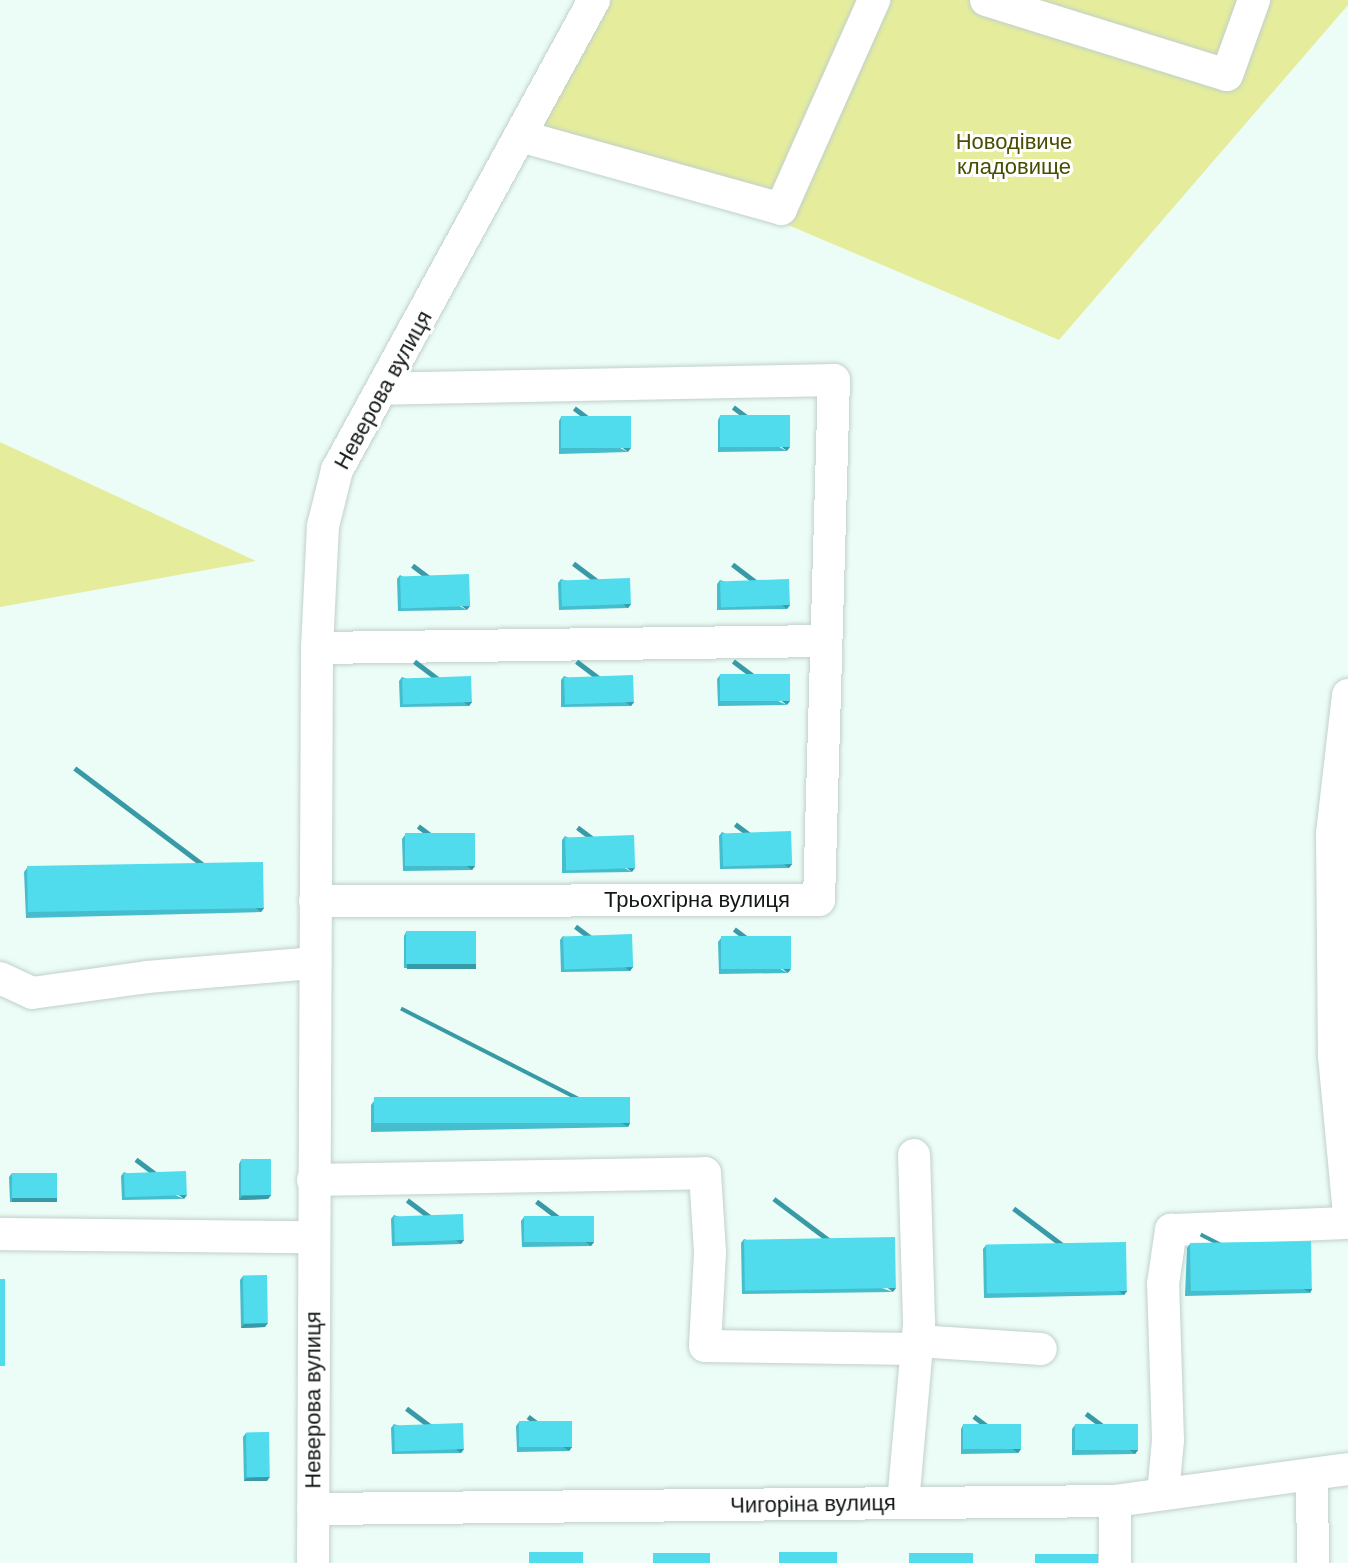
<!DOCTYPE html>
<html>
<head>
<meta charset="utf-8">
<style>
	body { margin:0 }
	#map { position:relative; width:1348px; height:1563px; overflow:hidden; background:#ecfdf7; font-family:Helvetica,sans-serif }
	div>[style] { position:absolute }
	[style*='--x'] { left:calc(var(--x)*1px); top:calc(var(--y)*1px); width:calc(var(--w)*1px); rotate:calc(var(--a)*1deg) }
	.green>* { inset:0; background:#e5ed9d }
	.roads { filter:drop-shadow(0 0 2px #c0d0cb) drop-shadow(0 0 2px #c0d0cb) }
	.minor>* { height:32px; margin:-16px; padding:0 16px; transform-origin:16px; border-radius:16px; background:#fff }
	.wall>* { inset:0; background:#45bdcc }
	.shaded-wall>* { inset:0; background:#389aa6; transform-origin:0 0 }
	.building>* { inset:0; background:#50dced; transform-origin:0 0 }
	span { translate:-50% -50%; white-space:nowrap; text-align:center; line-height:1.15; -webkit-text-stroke:6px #fff; paint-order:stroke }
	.park-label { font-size:22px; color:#4a4e02 }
	.street-label { font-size:22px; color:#131817 }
</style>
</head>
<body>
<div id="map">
	<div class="green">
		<i style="clip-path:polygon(605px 0,1348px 0,1348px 5px,1059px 340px,788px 225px,535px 129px)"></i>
		<i style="clip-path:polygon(0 442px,256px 561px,0 607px)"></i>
	</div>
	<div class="roads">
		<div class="minor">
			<i style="--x:986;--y:0;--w:252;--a:17.3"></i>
			<i style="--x:1227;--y:75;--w:80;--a:-70.2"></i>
			<i style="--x:520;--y:136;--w:271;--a:15.6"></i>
			<i style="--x:781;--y:209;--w:229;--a:-66"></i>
			<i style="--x:317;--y:648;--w:508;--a:-0.79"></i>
			<i style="--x:1348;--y:695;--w:140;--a:96.6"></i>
			<i style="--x:1332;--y:834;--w:222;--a:89.5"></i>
			<i style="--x:1334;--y:1056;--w:149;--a:84.6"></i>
			<i style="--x:315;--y:901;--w:504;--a:-0.11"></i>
			<i style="--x:819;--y:900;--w:520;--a:-88.35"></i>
			<i style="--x:834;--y:380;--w:449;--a:178.9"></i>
			<i style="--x:0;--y:978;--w:35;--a:25"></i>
			<i style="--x:32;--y:993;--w:116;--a:-7.9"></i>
			<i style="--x:147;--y:977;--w:169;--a:-4.8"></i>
			<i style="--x:313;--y:1180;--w:392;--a:-1"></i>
			<i style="--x:705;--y:1173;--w:80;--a:86.4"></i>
			<i style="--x:710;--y:1253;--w:93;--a:93.1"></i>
			<i style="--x:705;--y:1346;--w:212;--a:0.8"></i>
			<i style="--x:0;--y:1234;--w:312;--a:0.6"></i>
			<i style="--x:917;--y:1341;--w:124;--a:3.7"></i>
			<i style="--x:1312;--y:1474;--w:89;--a:89.4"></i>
			<i style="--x:1163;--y:1494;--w:54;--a:-84.7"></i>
			<i style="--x:1168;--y:1440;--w:156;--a:-91.8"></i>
			<i style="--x:1163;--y:1284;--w:55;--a:-81.6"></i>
			<i style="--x:1171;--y:1230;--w:177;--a:-2.3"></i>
			<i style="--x:903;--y:1503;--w:182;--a:-84.9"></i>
			<i style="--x:919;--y:1322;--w:167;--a:-91.7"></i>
			<i style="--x:313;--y:1509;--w:802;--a:-0.57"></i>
			<i style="--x:1115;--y:1501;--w:235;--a:-7.8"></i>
			<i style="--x:313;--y:1563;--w:915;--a:-89.75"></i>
			<i style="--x:317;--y:648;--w:122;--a:-87.2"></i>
			<i style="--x:323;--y:526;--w:58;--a:-76"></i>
			<i style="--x:337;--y:470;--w:536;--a:-61.33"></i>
			<i style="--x:1115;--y:1563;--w:62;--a:-90"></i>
		</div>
	</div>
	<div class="wall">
		<i style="clip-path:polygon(720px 416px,787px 451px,718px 452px,718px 420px)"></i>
		<i style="clip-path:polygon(561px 417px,628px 452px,559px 454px,559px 421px)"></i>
		<i style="clip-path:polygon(400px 575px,467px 610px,398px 611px,397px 579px)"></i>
		<i style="clip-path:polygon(561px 579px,631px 604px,628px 608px,559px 610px,558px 583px)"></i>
		<i style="clip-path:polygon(720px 580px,790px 605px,787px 609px,717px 610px,717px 584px)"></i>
		<i style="clip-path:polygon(720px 675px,787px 705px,718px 706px,717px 679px)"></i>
		<i style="clip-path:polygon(564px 676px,634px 702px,631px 706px,561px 707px,561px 680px)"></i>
		<i style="clip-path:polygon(402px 677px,472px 702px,469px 706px,400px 707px,399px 681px)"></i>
		<i style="clip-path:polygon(722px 832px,792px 864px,789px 868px,720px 869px,719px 836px)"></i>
		<i style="clip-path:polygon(405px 835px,475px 866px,472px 870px,403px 871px,402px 839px)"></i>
		<i style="clip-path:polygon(565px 836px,632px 872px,562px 873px,562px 840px)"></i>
		<i style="clip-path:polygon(27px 868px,264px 908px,261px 912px,26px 918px,24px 872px)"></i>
		<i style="clip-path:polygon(406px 932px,476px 964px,474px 968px,404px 968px,404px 936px)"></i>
		<i style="clip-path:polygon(563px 936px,633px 967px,630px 971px,561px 972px,560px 940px)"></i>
		<i style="clip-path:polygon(721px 938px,788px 973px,719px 974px,718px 942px)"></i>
		<i style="clip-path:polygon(374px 1101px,630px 1123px,628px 1127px,371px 1132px,371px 1105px)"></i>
		<i style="clip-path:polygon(241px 1160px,271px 1195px,268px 1199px,239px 1200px,239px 1164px)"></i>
		<i style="clip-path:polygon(124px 1172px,184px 1199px,122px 1200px,121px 1176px)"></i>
		<i style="clip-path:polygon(12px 1173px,54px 1202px,10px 1202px,9px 1177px)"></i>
		<i style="clip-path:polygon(394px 1215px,464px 1240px,461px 1244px,392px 1246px,391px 1219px)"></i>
		<i style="clip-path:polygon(524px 1217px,594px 1242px,591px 1246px,522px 1247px,521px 1221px)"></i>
		<i style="clip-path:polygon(744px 1239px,893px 1292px,742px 1294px,741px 1243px)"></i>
		<i style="clip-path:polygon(1190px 1244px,1312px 1289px,1310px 1293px,1185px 1296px,1187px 1248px)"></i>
		<i style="clip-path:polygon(986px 1245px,1127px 1291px,1124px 1295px,984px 1298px,983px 1249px)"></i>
		<i style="clip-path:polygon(243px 1276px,265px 1327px,241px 1328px,240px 1280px)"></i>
		<i style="clip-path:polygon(519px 1422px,572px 1447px,569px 1451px,517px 1452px,516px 1426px)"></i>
		<i style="clip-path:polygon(394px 1424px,464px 1449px,461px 1453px,392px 1454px,391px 1428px)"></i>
		<i style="clip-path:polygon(963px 1425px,1021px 1449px,1018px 1453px,961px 1454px,961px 1429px)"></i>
		<i style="clip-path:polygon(1075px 1425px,1138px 1450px,1135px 1454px,1072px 1455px,1072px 1429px)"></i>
		<i style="clip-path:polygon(246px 1433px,267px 1481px,244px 1481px,243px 1437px)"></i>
	</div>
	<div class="shaded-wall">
		<i style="left:790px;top:447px;width:5px;height:69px;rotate:127deg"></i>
		<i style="left:631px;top:448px;width:5px;height:69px;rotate:127deg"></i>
		<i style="left:631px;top:604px;width:5px;height:70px;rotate:127deg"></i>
		<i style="left:790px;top:605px;width:5px;height:70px;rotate:127deg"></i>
		<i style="left:470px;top:606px;width:5px;height:70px;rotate:127deg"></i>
		<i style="left:790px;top:701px;width:5px;height:69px;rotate:127deg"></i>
		<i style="left:472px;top:702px;width:5px;height:70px;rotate:127deg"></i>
		<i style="left:634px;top:702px;width:5px;height:70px;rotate:127deg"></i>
		<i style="left:792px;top:864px;width:5px;height:69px;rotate:127deg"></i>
		<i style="left:475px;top:866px;width:5px;height:69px;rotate:127deg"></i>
		<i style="left:635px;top:868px;width:5px;height:70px;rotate:127deg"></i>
		<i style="left:264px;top:908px;width:5px;height:235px;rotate:127deg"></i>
		<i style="left:407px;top:964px;width:69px;height:5px"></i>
		<i style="left:633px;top:967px;width:5px;height:70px;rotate:127deg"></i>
		<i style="left:791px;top:969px;width:5px;height:69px;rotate:127deg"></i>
		<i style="left:630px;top:1123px;width:4px;height:256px;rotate:117deg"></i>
		<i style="left:187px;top:1195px;width:5px;height:62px;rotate:127deg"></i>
		<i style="clip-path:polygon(271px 1195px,268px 1199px,239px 1200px,242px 1196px)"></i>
		<i style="left:12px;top:1198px;width:45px;height:4px"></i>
		<i style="left:464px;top:1240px;width:5px;height:69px;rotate:127deg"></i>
		<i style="left:594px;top:1242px;width:5px;height:70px;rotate:127deg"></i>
		<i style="left:896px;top:1288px;width:5px;height:151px;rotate:127deg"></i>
		<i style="left:1312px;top:1289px;width:4px;height:124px;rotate:117deg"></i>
		<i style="left:1127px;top:1291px;width:5px;height:140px;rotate:127deg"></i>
		<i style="clip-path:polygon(268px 1323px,265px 1327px,241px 1328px,244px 1324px)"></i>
		<i style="left:572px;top:1447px;width:5px;height:53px;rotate:127deg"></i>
		<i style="left:464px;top:1449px;width:5px;height:70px;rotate:127deg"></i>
		<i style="left:1021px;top:1449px;width:5px;height:57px;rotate:127deg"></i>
		<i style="left:1138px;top:1450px;width:5px;height:63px;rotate:127deg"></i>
		<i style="clip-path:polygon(247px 1477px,270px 1477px,267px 1481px,244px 1481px)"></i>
	</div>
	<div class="building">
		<i style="left:790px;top:415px;width:32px;height:70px;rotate:90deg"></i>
		<i style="left:631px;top:416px;width:32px;height:70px;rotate:90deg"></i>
		<i style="left:469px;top:574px;width:32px;height:69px;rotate:88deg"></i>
		<i style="left:630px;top:578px;width:26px;height:69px;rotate:88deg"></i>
		<i style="left:789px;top:579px;width:26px;height:69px;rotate:88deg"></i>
		<i style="left:790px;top:674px;width:27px;height:70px;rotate:90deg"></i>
		<i style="left:633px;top:675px;width:27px;height:69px;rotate:88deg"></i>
		<i style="left:471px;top:676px;width:26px;height:69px;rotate:88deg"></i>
		<i style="left:791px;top:831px;width:33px;height:69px;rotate:88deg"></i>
		<i style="left:475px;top:833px;width:33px;height:70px;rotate:90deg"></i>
		<i style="left:634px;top:835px;width:33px;height:69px;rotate:88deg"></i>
		<i style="left:263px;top:862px;width:46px;height:236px;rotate:89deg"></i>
		<i style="left:476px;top:931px;width:33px;height:70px;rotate:90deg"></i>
		<i style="left:632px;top:934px;width:33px;height:69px;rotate:88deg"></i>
		<i style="left:791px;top:936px;width:33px;height:70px;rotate:90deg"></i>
		<i style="left:630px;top:1097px;width:26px;height:256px;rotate:90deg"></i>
		<i style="left:271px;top:1159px;width:36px;height:30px;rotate:90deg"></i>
		<i style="left:186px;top:1171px;width:24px;height:62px;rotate:88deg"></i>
		<i style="left:12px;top:1173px;width:45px;height:25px"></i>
		<i style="left:463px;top:1214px;width:26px;height:69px;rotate:88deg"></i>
		<i style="left:594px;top:1216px;width:26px;height:70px;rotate:90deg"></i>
		<i style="left:895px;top:1237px;width:51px;height:151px;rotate:89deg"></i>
		<i style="left:1311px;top:1241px;width:48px;height:121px;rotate:89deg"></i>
		<i style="left:1126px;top:1242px;width:49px;height:140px;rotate:89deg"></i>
		<i style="left:267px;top:1275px;width:48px;height:24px;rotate:89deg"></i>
		<i style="left:0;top:1279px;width:5px;height:87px"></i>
		<i style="left:572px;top:1421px;width:26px;height:53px;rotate:90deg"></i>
		<i style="left:463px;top:1423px;width:26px;height:69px;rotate:88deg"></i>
		<i style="left:1021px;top:1424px;width:25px;height:58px;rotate:90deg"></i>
		<i style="left:1138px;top:1424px;width:26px;height:63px;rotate:90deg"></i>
		<i style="left:269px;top:1432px;width:45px;height:23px;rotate:89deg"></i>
		<i style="left:529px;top:1552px;width:54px;height:11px"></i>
		<i style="left:837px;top:1552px;width:11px;height:58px;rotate:90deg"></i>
		<i style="left:710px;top:1553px;width:10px;height:57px;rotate:90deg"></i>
		<i style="left:973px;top:1553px;width:10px;height:64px;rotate:90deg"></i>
		<i style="left:1098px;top:1554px;width:9px;height:63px;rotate:90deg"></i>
	</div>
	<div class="park-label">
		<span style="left:1014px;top:154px">Новодівиче<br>кладовище</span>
	</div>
	<div class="street-label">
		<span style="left:383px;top:390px;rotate:-61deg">Неверова вулиця</span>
		<span style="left:697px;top:900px">Трьохгірна вулиця</span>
		<span style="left:313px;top:1400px;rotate:-90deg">Неверова вулиця</span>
		<span style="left:813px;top:1504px;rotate:-1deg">Чигоріна вулиця</span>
	</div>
</div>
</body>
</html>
